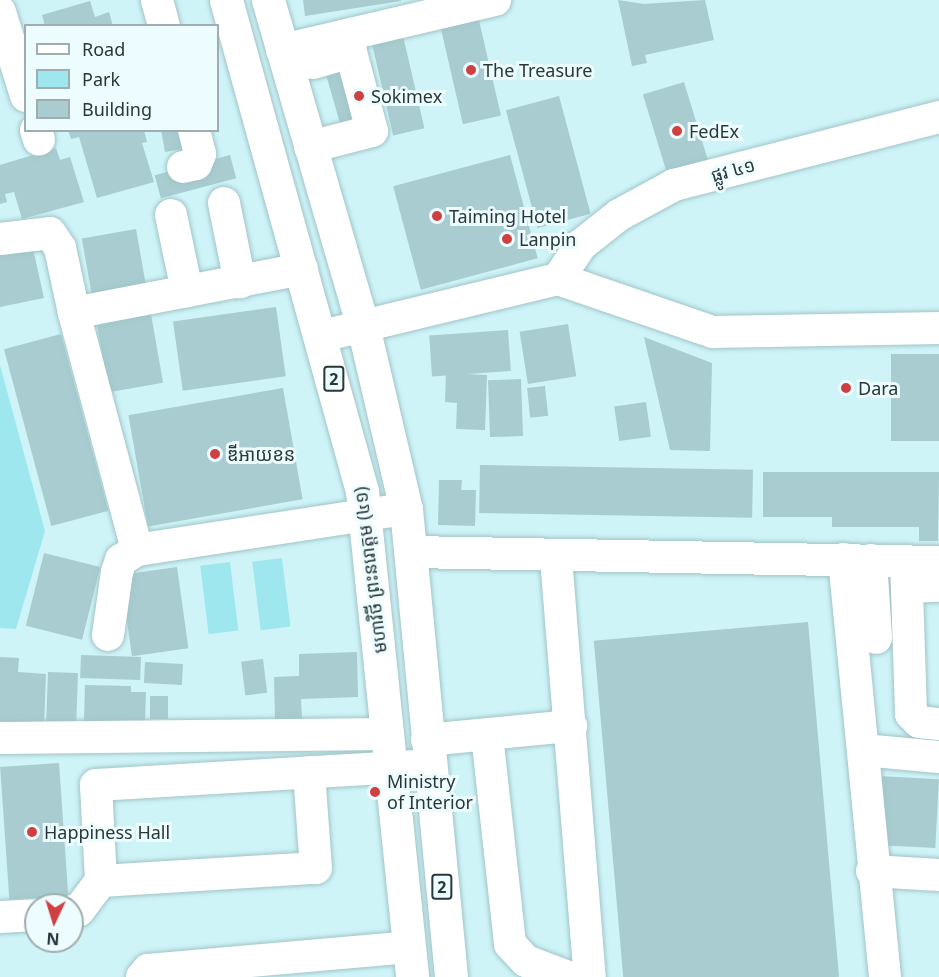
<!DOCTYPE html>
<html>
<head>
<meta charset="utf-8">
<style>
	body { margin:0 }
	#map { position:relative; width:939px; height:977px; overflow:hidden; background:#cef4f8; font-family:Georgia,"Noto Sans Khmer",serif }
	div>[style] { position:absolute }
	[style*='--x'] { left:calc(var(--x)*1px); top:calc(var(--y)*1px); width:calc(var(--w)*1px); rotate:calc(var(--a)*1deg) }
	.green>* { inset:0; background:#9ee7ef; transform-origin:0 0 }
	.building>* { inset:0; background:#a8ccd0; transform-origin:0 0 }
	.roads { filter:drop-shadow(0 0 2px #a1c4c8) drop-shadow(0 0 2px #a1c4c8) }
	.minor>* { height:32px; margin:-16px; padding:0 16px; transform-origin:16px; border-radius:16px; background:#fff }
	.major>* { height:33px; margin:-16.5px; padding:0 16.5px; transform-origin:16.5px; border-radius:16.5px; background:#fff }
	.dots>* { width:16px; height:16px; translate:-50% -50%; box-sizing:border-box; border:3px solid #edfcfe; border-radius:50% }
	span { translate:-50% -50%; white-space:nowrap; text-align:center; line-height:1.15; -webkit-text-stroke:6px #edfcfe; paint-order:stroke }
	.shield-label span { padding:2px 4px; background:#edfcfe; border:2px solid; border-radius:4px; -webkit-text-stroke-width:0 }
	.shield-label { font-size:16px; color:#293739; font-weight:700 }
	.poi-label { font-size:18px; color:#293739 }
	.left { translate:0 -50%; text-align:left }
	.street-label { font-size:18px; color:#293739 }
	.legend { position:absolute; left:24px; top:24px; width:195px; height:108px; box-sizing:border-box; background:#edfcfe; border:2px solid #9fadaf; margin:0; padding:8px 10px; list-style:none; font-size:18px; color:#293739 }
	.legend li { display:flex; align-items:center; gap:12px; height:30px }
	.legend b { width:30px; border:2px solid #9fadaf }
	.north { position:absolute; left:24px; top:893px; width:60px; height:60px; box-sizing:border-box; background:#edfcfe; border:2px solid #9fadaf; border-radius:50%; rotate:184deg; font-size:16px; font-weight:700; line-height:24px; text-align:center; color:#293739 }
	.north::after { content:''; display:block; margin:auto; width:21px; height:27px; background:#d04041; clip-path:polygon(50% 0,100% 100%,50% 72%,0 100%) }
</style>
</head>
<body>
<div id="map">
	<div class="green">
		<i style="clip-path:polygon(0 365px,45px 531px,16px 629px,0 628px)"></i>
		<i style="left:282px;top:558px;width:69px;height:30px;rotate:83deg"></i>
		<i style="left:230px;top:562px;width:69px;height:30px;rotate:83deg"></i>
	</div>
	<div class="building">
		<i style="clip-path:polygon(303px 0,401px 0,401px 1px,305px 16px)"></i>
		<i style="clip-path:polygon(618px 0,644px 4px,705px 0,714px 40px,645px 55px,647px 63px,632px 66px)"></i>
		<i style="clip-path:polygon(90px 1px,95px 17px,109px 12px,113px 26px,45px 26px,42px 15px)"></i>
		<i style="left:478px;top:16px;width:102px;height:39px;rotate:77deg"></i>
		<i style="left:401px;top:27px;width:104px;height:32px;rotate:77deg"></i>
		<i style="left:348px;top:46px;width:88px;height:29px;rotate:74deg"></i>
		<i style="left:684px;top:82px;width:91px;height:43px;rotate:73deg"></i>
		<i style="left:559px;top:96px;width:122px;height:55px;rotate:75deg"></i>
		<i style="clip-path:polygon(68px 130px,144px 130px,147px 142px,142px 143px,154px 182px,97px 198px,79px 137px,71px 139px)"></i>
		<i style="clip-path:polygon(161px 130px,185px 130px,188px 148px,165px 152px)"></i>
		<i style="clip-path:polygon(56px 148px,60px 160px,70px 157px,84px 202px,22px 219px,14px 192px,5px 194px,7px 202px,0 204px,0 165px)"></i>
		<i style="left:230px;top:155px;width:24px;height:78px;rotate:75deg"></i>
		<i style="left:510px;top:155px;width:107px;height:121px;rotate:75deg"></i>
		<i style="left:136px;top:229px;width:156px;height:55px;rotate:80deg"></i>
		<i style="clip-path:polygon(32px 244px,44px 298px,0 307px,0 251px)"></i>
		<i style="left:276px;top:307px;width:70px;height:104px;rotate:82deg"></i>
		<i style="left:568px;top:324px;width:53px;height:49px;rotate:81deg"></i>
		<i style="left:508px;top:330px;width:41px;height:79px;rotate:86deg"></i>
		<i style="left:61px;top:334px;width:183px;height:59px;rotate:75deg"></i>
		<i style="clip-path:polygon(644px 337px,712px 363px,710px 451px,670px 450px)"></i>
		<i style="left:891px;top:354px;width:48px;height:87px"></i>
		<i style="clip-path:polygon(446px 373px,487px 375px,485px 430px,456px 429px,457px 403px,445px 402px)"></i>
		<i style="left:521px;top:379px;width:57px;height:33px;rotate:88deg"></i>
		<i style="left:545px;top:386px;width:30px;height:18px;rotate:84deg"></i>
		<i style="left:283px;top:388px;width:113px;height:157px;rotate:80deg"></i>
		<i style="left:646px;top:402px;width:35px;height:32px;rotate:82deg"></i>
		<i style="left:480px;top:465px;width:273px;height:48px;rotate:1deg"></i>
		<i style="clip-path:polygon(763px 472px,939px 472px,938px 541px,919px 541px,919px 527px,832px 527px,832px 517px,763px 517px)"></i>
		<i style="clip-path:polygon(439px 480px,462px 480px,461px 490px,476px 490px,475px 526px,438px 525px)"></i>
		<i style="left:44px;top:553px;width:58px;height:75px;rotate:14deg"></i>
		<i style="left:177px;top:567px;width:82px;height:57px;rotate:82deg"></i>
		<i style="left:808px;top:622px;width:356px;height:215px;rotate:85deg"></i>
		<i style="clip-path:polygon(357px 652px,358px 697px,301px 699px,302px 719px,275px 719px,274px 677px,299px 676px,299px 654px)"></i>
		<i style="left:81px;top:655px;width:60px;height:23px;rotate:2deg"></i>
		<i style="clip-path:polygon(0 657px,19px 658px,18px 672px,46px 674px,44px 728px,0 726px)"></i>
		<i style="left:263px;top:659px;width:34px;height:22px;rotate:83deg"></i>
		<i style="left:145px;top:662px;width:38px;height:21px;rotate:3deg"></i>
		<i style="left:48px;top:672px;width:30px;height:52px;rotate:2deg"></i>
		<i style="clip-path:polygon(85px 685px,131px 686px,131px 692px,146px 692px,145px 723px,84px 721px)"></i>
		<i style="left:150px;top:696px;width:18px;height:23px"></i>
		<i style="left:59px;top:763px;width:133px;height:59px;rotate:86deg"></i>
		<i style="left:878px;top:776px;width:61px;height:69px;rotate:3deg"></i>
	</div>
	<div class="roads">
		<div class="minor">
			<i style="--x:157;--y:0;--w:27;--a:75"></i>
			<i style="--x:0;--y:12;--w:88;--a:72.8"></i>
			<i style="--x:282;--y:50;--w:219;--a:-13.2"></i>
			<i style="--x:36;--y:130;--w:10;--a:73"></i>
			<i style="--x:310;--y:147;--w:64;--a:-14.5"></i>
			<i style="--x:372;--y:131;--w:82;--a:-104.9"></i>
			<i style="--x:351;--y:52;--w:40;--a:164"></i>
			<i style="--x:183;--y:167;--w:13;--a:-13"></i>
			<i style="--x:196;--y:164;--w:11;--a:-68"></i>
			<i style="--x:200;--y:154;--w:25;--a:-104"></i>
			<i style="--x:224;--y:203;--w:81;--a:78.6"></i>
			<i style="--x:171;--y:215;--w:78;--a:78.1"></i>
			<i style="--x:0;--y:239;--w:50;--a:-6.8"></i>
			<i style="--x:50;--y:233;--w:18;--a:56"></i>
			<i style="--x:60;--y:248;--w:66;--a:77.8"></i>
			<i style="--x:302;--y:269;--w:232;--a:169.1"></i>
			<i style="--x:74;--y:313;--w:245;--a:75.1"></i>
			<i style="--x:137;--y:550;--w:272;--a:-8.7"></i>
			<i style="--x:558;--y:279;--w:41;--a:-55.9"></i>
			<i style="--x:581;--y:245;--w:48;--a:-38.3"></i>
			<i style="--x:619;--y:215;--w:63;--a:-28.6"></i>
			<i style="--x:674;--y:185;--w:274;--a:-14.4"></i>
			<i style="--x:322;--y:336;--w:243;--a:-13.6"></i>
			<i style="--x:558;--y:279;--w:164;--a:18.9"></i>
			<i style="--x:713;--y:332;--w:226;--a:-1"></i>
			<i style="--x:412;--y:552;--w:527;--a:1.09"></i>
			<i style="--x:556;--y:558;--w:420;--a:85.4"></i>
			<i style="--x:844;--y:559;--w:420;--a:84.4"></i>
			<i style="--x:871;--y:560;--w:78;--a:86.3"></i>
			<i style="--x:906;--y:561;--w:153;--a:88.1"></i>
			<i style="--x:911;--y:714;--w:11;--a:45"></i>
			<i style="--x:919;--y:722;--w:20;--a:6"></i>
			<i style="--x:907;--y:587;--w:32;--a:-2"></i>
			<i style="--x:108;--y:635;--w:64;--a:-81.9"></i>
			<i style="--x:117;--y:572;--w:13;--a:-72"></i>
			<i style="--x:121;--y:560;--w:19;--a:-32"></i>
			<i style="--x:487;--y:735;--w:210;--a:83.7"></i>
			<i style="--x:510;--y:944;--w:23;--a:47"></i>
			<i style="--x:526;--y:961;--w:45;--a:20.9"></i>
			<i style="--x:0;--y:738;--w:388;--a:-0.6"></i>
			<i style="--x:427;--y:740;--w:145;--a:-5.6"></i>
			<i style="--x:863;--y:750;--w:76;--a:5.3"></i>
			<i style="--x:872;--y:871;--w:67;--a:3.4"></i>
			<i style="--x:101;--y:881;--w:215;--a:-3.5"></i>
			<i style="--x:316;--y:868;--w:96;--a:-94.2"></i>
			<i style="--x:72;--y:911;--w:7;--a:-8"></i>
			<i style="--x:79;--y:910;--w:36;--a:-53"></i>
			<i style="--x:101;--y:881;--w:96;--a:-93"></i>
			<i style="--x:96;--y:785;--w:335;--a:-3.4"></i>
			<i style="--x:0;--y:917;--w:36;--a:-3"></i>
			<i style="--x:142;--y:977;--w:9;--a:-49"></i>
			<i style="--x:148;--y:970;--w:262;--a:-5"></i>
		</div>
		<div class="major">
			<i style="--x:226;--y:0;--w:509;--a:74.52"></i>
			<i style="--x:362;--y:491;--w:489;--a:84.1"></i>
			<i style="--x:268;--y:0;--w:340;--a:73.8"></i>
			<i style="--x:363;--y:326;--w:188;--a:76.8"></i>
			<i style="--x:406;--y:509;--w:470;--a:84.5"></i>
		</div>
	</div>
	<div class="dots">
		<i style="left:471px;top:70px;background:#d04041"></i>
		<i style="left:359px;top:96px;background:#d04041"></i>
		<i style="left:677px;top:131px;background:#d04041"></i>
		<i style="left:437px;top:216px;background:#d04041"></i>
		<i style="left:507px;top:239px;background:#d04041"></i>
		<i style="left:846px;top:388px;background:#d04041"></i>
		<i style="left:215px;top:454px;background:#d04041"></i>
		<i style="left:375px;top:792px;background:#d04041"></i>
		<i style="left:32px;top:832px;background:#d04041"></i>
	</div>
	<div class="shield-label">
		<span style="left:334px;top:379px">2</span>
		<span style="left:442px;top:887px">2</span>
	</div>
	<div class="poi-label">
		<span class="left" style="left:483px;top:70px">The Treasure</span>
		<span class="left" style="left:371px;top:96px">Sokimex</span>
		<span class="left" style="left:689px;top:131px">FedEx</span>
		<span class="left" style="left:449px;top:216px">Taiming Hotel</span>
		<span class="left" style="left:519px;top:239px">Lanpin</span>
		<span class="left" style="left:858px;top:388px">Dara</span>
		<span class="left" style="left:227px;top:454px">ឌីអាយខន</span>
		<span class="left" style="left:387px;top:792px">Ministry<br>of Interior</span>
		<span class="left" style="left:44px;top:832px">Happiness Hall</span>
	</div>
	<div class="street-label">
		<span style="left:733px;top:170px;rotate:-15deg">ផ្លូវ ៤១</span>
		<span style="left:370px;top:570px;rotate:-97deg">មហាវិថី ព្រះនរោត្តម (៤១)</span>
	</div>
	<ul class="legend">
	<li><b style="height:8px;background:#fff"></b>Road</li>
	<li><b style="height:16px;background:#9ee7ef"></b>Park</li>
	<li><b style="height:16px;background:#a8ccd0"></b>Building</li>
	</ul>
	<div class="north">N</div>
</div>
</body>
</html>
